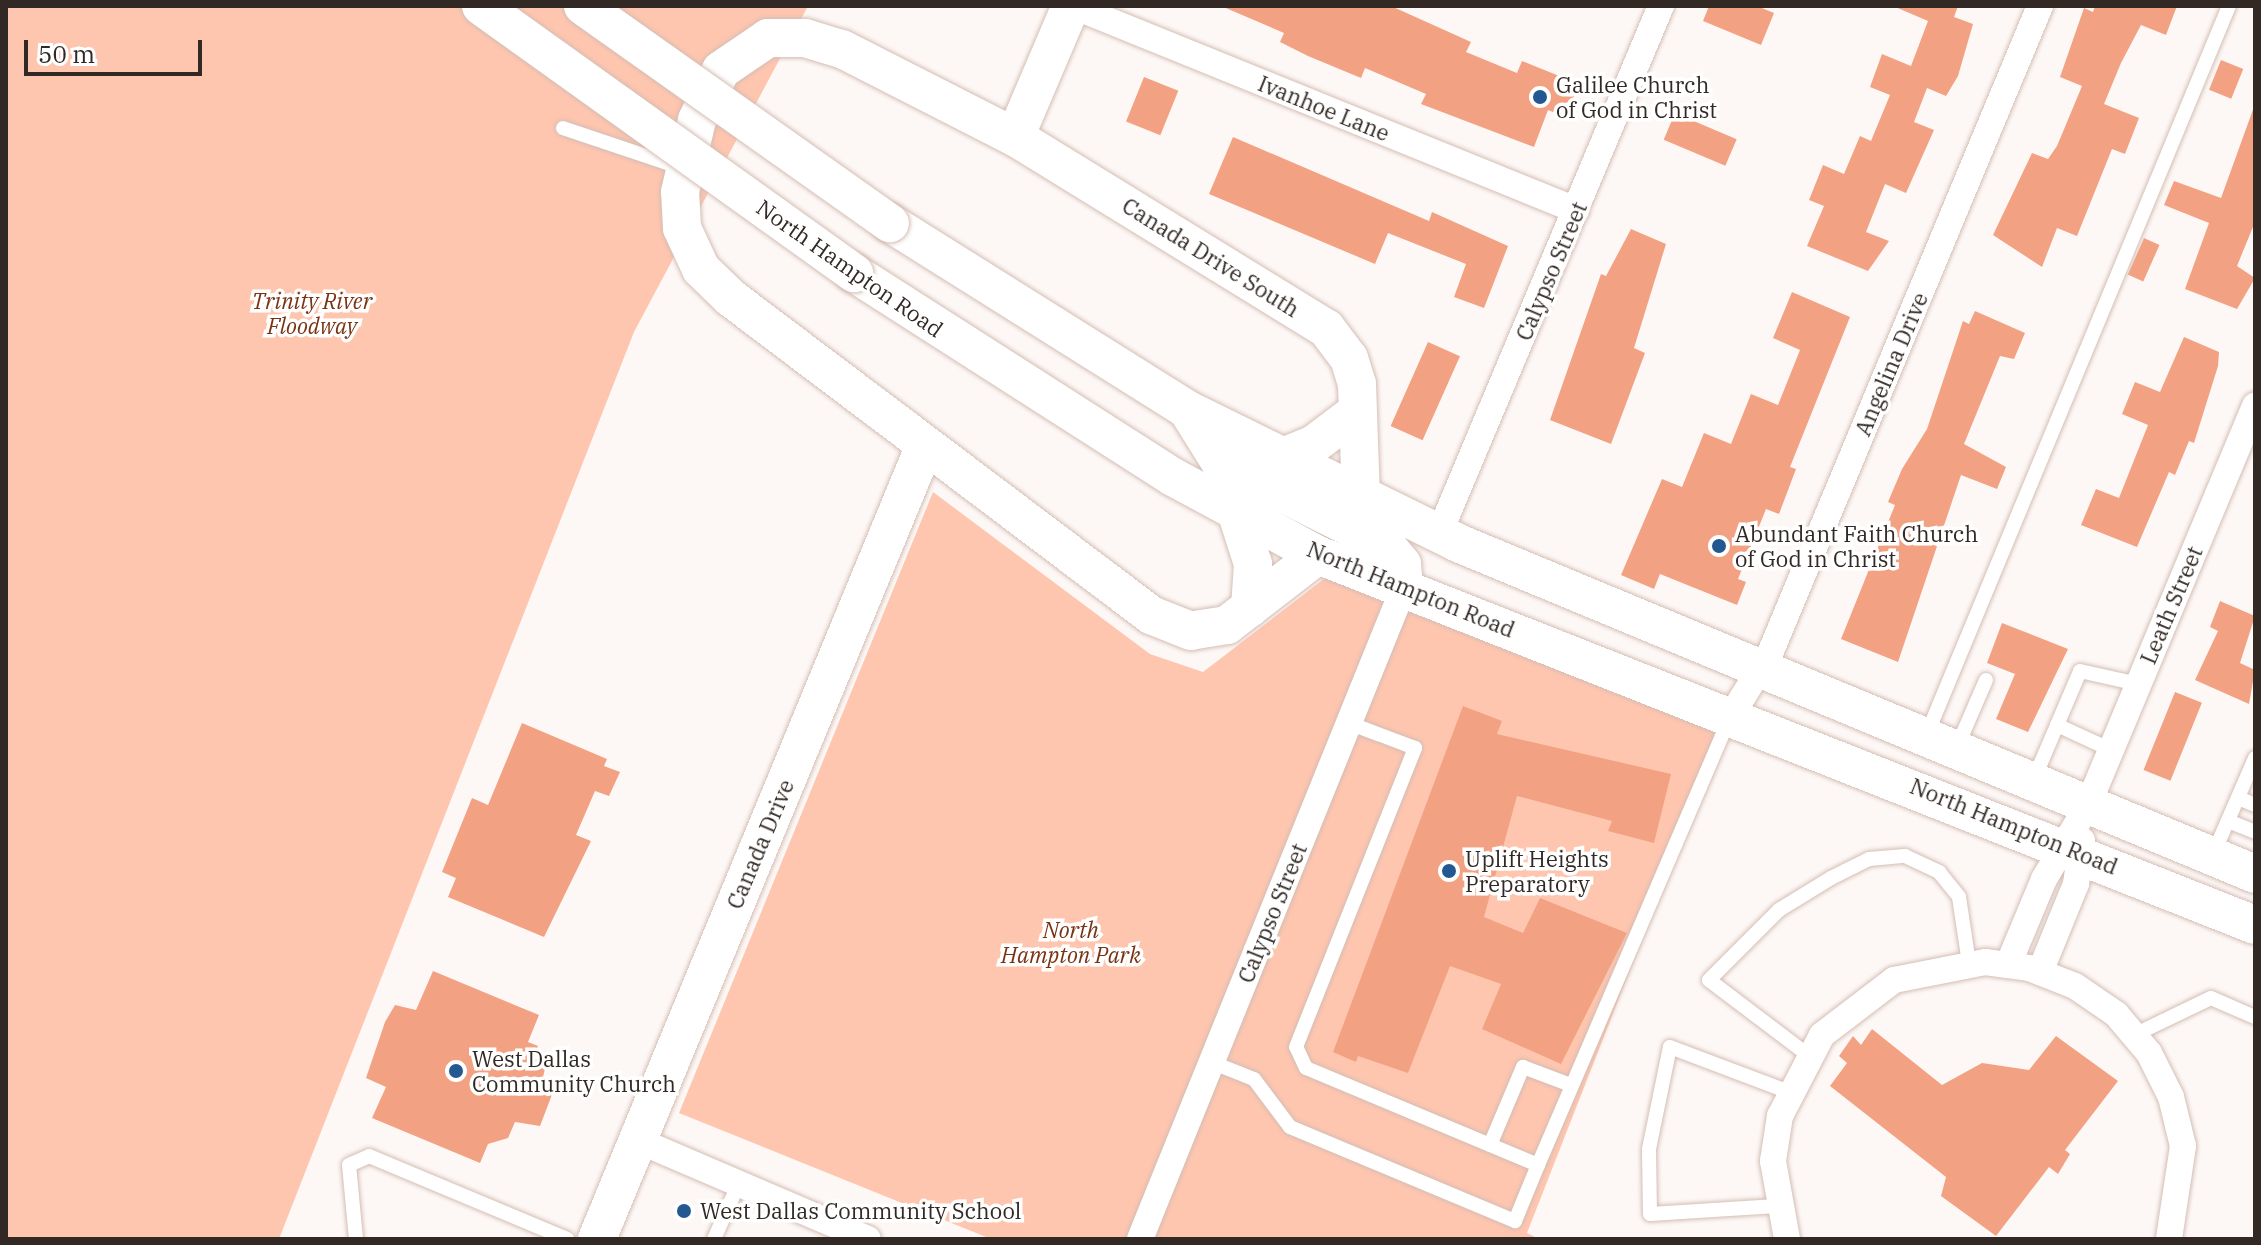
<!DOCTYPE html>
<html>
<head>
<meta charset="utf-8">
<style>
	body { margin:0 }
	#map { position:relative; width:2261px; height:1245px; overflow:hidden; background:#fdf8f6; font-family:"IBM Plex Serif",serif }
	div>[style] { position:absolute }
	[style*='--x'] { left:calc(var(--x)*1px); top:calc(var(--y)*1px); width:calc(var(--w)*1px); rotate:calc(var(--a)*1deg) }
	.green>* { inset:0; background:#ffc6af }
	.building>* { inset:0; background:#f2a282; transform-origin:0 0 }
	.roads { filter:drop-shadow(0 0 2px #d5bdb4) drop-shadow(0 0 2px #d5bdb4) }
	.lane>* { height:14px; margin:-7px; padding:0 7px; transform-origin:7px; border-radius:7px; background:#fff }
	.street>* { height:26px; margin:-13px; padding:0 13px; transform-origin:13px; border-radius:13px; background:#fff }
	.secondary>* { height:38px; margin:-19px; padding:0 19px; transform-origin:19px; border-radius:19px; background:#fff }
	.bridges { filter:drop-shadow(0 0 2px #d5bdb4) drop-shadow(0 0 2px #d5bdb4) }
	.secondary-bridge>* { height:38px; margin:-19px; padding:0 19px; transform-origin:19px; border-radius:19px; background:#fff }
	.dots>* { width:22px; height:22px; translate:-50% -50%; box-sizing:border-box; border:4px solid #fff; border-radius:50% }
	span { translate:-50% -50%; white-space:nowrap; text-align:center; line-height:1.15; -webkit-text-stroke:7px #fff; paint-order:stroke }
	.poi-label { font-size:22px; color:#322925 }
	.left { translate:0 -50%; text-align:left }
	.street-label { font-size:22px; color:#322925 }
	.park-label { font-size:22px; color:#793312; font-style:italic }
	.frame { position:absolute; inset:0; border:8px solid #322925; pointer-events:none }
	.scale { position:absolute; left:24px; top:40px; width:178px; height:36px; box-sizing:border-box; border:4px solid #322925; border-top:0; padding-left:10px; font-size:24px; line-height:28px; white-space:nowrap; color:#322925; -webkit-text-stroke:6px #fff; paint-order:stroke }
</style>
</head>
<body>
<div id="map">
	<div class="green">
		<i style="clip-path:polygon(6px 6px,808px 6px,634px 332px,279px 1239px,6px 1239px)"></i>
		<i style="clip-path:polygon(933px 492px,1150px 654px,1203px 672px,1329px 575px,1722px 735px,1527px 1233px,1539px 1239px,991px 1239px,679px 1113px)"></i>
	</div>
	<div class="building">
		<i style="clip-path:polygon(1221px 6px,1391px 6px,1471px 42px,1466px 52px,1517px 73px,1522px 61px,1579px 84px,1565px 117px,1548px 110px,1534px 147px,1421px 104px,1426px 94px,1365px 68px,1361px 78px,1308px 56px,1280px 42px,1284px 33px)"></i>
		<i style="clip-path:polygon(1709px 6px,1757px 6px,1774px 13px,1761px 45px,1703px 21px)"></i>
		<i style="clip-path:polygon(1893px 6px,1958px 6px,1954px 17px,1973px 24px,1958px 76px,1946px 96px,1927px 88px,1914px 122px,1934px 130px,1906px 193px,1885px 184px,1866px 232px,1889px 241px,1868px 271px,1807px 246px,1824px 206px,1809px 200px,1823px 165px,1844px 174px,1860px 136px,1871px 141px,1890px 95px,1870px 87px,1882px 54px,1911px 66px,1928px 21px)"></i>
		<i style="clip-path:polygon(2095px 6px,2177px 6px,2166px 35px,2141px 25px,2121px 63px,2104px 104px,2139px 118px,2125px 154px,2112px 149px,2077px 236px,2057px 228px,2042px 267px,1993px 235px,2032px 153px,2048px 159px,2057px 146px,2082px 86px,2060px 77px,2084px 8px,2093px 12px)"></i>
		<i style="left:2221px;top:60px;width:24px;height:32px;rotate:22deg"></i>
		<i style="left:1144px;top:77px;width:37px;height:48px;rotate:22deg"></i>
		<i style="clip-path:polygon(2255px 104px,2255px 222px,2237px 266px,2255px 278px,2237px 309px,2185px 289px,2209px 223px,2164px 205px,2174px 181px,2221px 198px)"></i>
		<i style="left:1675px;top:113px;width:67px;height:29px;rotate:23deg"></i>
		<i style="clip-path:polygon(1233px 137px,1429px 221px,1432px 212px,1508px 246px,1484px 308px,1454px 297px,1466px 264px,1388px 233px,1375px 264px,1209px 194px)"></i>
		<i style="clip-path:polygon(1631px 229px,1666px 244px,1634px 348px,1645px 353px,1611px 444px,1550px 420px,1601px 274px,1606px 276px)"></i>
		<i style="left:2144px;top:238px;width:17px;height:40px;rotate:24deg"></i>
		<i style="clip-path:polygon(1792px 292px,1850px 317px,1790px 467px,1796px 469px,1779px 514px,1766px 509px,1738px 579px,1746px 582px,1737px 605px,1660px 574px,1654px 589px,1621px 575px,1662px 479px,1682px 487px,1704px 433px,1731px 444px,1751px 394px,1778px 405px,1800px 350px,1773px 338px)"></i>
		<i style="clip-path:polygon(1975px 311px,2025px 333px,2014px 359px,2000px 356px,1964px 444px,2006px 467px,1997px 489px,1961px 475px,1898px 662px,1841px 639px,1895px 505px,1888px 502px,1902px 469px,1927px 429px,1963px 321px,1969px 324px)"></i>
		<i style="clip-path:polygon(2184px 337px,2219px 352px,2218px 366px,2194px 443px,2189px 441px,2175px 475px,2169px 472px,2137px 547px,2081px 525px,2096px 489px,2119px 498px,2148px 425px,2122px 414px,2135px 382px,2160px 392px)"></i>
		<i style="left:1428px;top:342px;width:35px;height:92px;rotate:24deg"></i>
		<i style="clip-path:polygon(2220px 601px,2255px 616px,2240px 663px,2255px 670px,2249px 704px,2195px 680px,2218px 631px,2210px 627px)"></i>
		<i style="clip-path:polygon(2002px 623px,2068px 649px,2028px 732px,1996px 719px,2015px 674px,1987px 663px)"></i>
		<i style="left:2175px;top:692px;width:29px;height:84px;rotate:22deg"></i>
		<i style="clip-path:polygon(1463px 706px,1502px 721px,1497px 734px,1671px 774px,1654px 843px,1608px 831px,1612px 821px,1517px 796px,1484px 917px,1523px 933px,1540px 898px,1627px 933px,1561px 1064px,1482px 1029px,1501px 984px,1450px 966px,1408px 1073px,1358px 1056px,1356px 1062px,1333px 1052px)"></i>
		<i style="clip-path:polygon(522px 723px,607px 759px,604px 766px,620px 772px,609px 796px,595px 791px,576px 835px,591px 841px,544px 937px,448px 897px,456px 878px,442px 872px,472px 798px,488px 805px)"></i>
		<i style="clip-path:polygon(433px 971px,539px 1015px,528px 1042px,538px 1046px,533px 1058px,546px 1064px,541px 1086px,553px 1092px,540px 1126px,515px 1122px,508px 1138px,488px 1144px,480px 1163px,372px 1118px,386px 1087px,366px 1078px,385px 1022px,395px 1005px,416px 1010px)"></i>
		<i style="clip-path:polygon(1872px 1029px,1942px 1085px,1982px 1063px,2029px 1070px,2056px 1036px,2118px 1081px,2065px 1150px,2070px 1154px,2058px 1174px,2049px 1167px,1996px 1236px,1941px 1196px,1946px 1177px,1830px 1086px,1847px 1063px,1839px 1056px,1853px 1036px,1861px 1045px)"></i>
	</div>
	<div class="roads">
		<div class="lane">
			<i style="--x:563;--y:128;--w:126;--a:18.6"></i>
			<i style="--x:2057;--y:725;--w:60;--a:24.8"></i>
			<i style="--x:1927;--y:734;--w:788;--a:-67.47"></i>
			<i style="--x:1957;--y:747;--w:73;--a:-66.6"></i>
			<i style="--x:2034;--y:779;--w:117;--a:-66.9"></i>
			<i style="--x:2080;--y:671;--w:59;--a:12.6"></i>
			<i style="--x:2238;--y:798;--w:18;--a:22"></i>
			<i style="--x:2228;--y:821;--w:29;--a:22"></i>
			<i style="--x:2212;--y:857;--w:108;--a:-66.5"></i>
			<i style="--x:2134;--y:1035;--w:85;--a:-25.7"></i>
			<i style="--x:2211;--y:998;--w:48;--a:23.4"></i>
			<i style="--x:1808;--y:1055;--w:124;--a:-142.9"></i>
			<i style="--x:1709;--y:980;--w:99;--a:-45"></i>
			<i style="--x:1779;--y:910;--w:61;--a:-31.6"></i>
			<i style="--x:1831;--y:878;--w:42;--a:-26.6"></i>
			<i style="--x:1869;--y:859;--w:36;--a:-5"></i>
			<i style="--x:1905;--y:856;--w:38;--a:25"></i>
			<i style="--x:1939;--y:872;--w:32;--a:51"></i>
			<i style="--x:1959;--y:897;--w:67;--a:81.4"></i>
			<i style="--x:1211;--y:1062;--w:46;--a:21.6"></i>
			<i style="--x:1254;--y:1079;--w:60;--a:53.1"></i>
			<i style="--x:1290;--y:1127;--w:244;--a:22.7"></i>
			<i style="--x:1515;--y:1221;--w:61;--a:-67.7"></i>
			<i style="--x:1538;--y:1165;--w:251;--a:-157.3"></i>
			<i style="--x:1306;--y:1068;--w:23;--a:-115"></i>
			<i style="--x:1296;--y:1047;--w:322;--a:-68.3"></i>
			<i style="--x:1415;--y:748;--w:71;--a:-159.3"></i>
			<i style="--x:1490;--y:1145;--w:85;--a:-67.1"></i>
			<i style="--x:1523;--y:1067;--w:51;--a:20.6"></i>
			<i style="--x:1538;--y:1165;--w:484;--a:-66.8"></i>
			<i style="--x:1777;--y:1206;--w:127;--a:176.4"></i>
			<i style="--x:1650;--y:1214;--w:65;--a:-90.9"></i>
			<i style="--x:1649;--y:1149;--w:104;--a:-78.4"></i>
			<i style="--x:1670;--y:1047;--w:127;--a:20.7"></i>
			<i style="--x:356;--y:1239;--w:74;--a:-95.4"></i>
			<i style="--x:349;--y:1165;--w:22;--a:-24"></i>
			<i style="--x:369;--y:1156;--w:215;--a:22.7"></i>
			<i style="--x:714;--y:1239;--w:59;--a:-66"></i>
		</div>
		<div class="street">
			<i style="--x:1073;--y:6;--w:543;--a:22.08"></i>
			<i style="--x:1439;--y:534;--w:573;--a:-67.2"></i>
			<i style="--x:1731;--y:716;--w:76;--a:-58.4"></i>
			<i style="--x:1771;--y:651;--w:699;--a:-67.36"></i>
			<i style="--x:2008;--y:965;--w:93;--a:-67.3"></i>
			<i style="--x:2044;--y:879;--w:86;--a:-59.3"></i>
			<i style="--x:2088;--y:805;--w:433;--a:-67.3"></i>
			<i style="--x:2040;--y:972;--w:95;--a:-67.8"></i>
			<i style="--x:2076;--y:884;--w:44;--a:-82.2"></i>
			<i style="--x:637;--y:1140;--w:251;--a:23.2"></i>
			<i style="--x:1140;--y:1239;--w:703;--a:-67.96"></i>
			<i style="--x:1787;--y:1239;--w:79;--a:-100.2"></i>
			<i style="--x:1773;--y:1161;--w:46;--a:-81.2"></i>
			<i style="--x:1780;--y:1116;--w:91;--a:-62.6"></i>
			<i style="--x:1822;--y:1035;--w:91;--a:-37.4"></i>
			<i style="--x:1894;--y:980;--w:93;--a:-11.2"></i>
			<i style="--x:1985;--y:962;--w:44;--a:7.8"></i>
			<i style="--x:2029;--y:968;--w:49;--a:21.4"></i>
			<i style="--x:2075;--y:986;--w:50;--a:34.3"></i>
			<i style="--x:2116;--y:1014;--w:51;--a:49.8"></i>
			<i style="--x:2149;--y:1053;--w:49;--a:63.4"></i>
			<i style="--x:2171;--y:1097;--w:50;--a:76.2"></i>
			<i style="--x:2183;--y:1146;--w:94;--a:98.6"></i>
		</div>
		<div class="secondary">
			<i style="--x:1015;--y:137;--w:142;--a:-66.9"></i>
			<i style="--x:890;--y:223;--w:350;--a:32.1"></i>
			<i style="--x:1186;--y:409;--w:303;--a:26.2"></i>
			<i style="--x:1458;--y:543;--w:863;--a:22.55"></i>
			<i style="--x:854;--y:273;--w:379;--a:32.6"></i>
			<i style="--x:1173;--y:477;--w:165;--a:28.3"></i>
			<i style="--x:1318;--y:555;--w:1007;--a:21.55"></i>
			<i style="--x:1188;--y:411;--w:60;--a:57.9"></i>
			<i style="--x:1220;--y:462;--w:186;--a:26.6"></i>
			<i style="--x:1386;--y:545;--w:25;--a:50"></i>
			<i style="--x:1402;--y:564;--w:23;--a:85"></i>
			<i style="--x:1280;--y:458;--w:35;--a:-22"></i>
			<i style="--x:1313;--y:445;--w:51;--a:-37.1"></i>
			<i style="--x:1236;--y:511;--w:56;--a:72.2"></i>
			<i style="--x:1253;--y:564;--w:44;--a:93.9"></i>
			<i style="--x:1318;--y:555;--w:115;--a:142.4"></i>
			<i style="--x:1227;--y:625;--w:36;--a:171"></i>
			<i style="--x:1191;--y:631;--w:43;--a:-158.2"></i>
			<i style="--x:1151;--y:615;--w:526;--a:-142.96"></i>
			<i style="--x:731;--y:298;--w:42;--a:-136"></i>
			<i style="--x:701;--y:269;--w:45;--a:-114.9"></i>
			<i style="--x:682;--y:228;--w:36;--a:-93"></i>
			<i style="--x:680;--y:192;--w:74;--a:-76.7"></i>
			<i style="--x:697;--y:120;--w:55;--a:-64.4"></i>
			<i style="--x:721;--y:70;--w:57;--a:-34.2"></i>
			<i style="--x:768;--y:38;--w:37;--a:0"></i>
			<i style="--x:805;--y:38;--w:39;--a:17"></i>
			<i style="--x:842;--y:49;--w:194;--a:27"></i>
			<i style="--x:1015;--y:137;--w:365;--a:31.6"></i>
			<i style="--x:1326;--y:328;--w:38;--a:53"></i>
			<i style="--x:1349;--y:358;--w:27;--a:73"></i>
			<i style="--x:1357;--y:384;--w:113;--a:88"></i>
			<i style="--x:597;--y:1239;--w:854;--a:-67.55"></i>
		</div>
	</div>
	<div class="bridges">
		<div class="secondary-bridge">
			<i style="--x:481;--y:6;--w:459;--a:35.6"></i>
			<i style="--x:583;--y:6;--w:376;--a:35.3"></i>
		</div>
	</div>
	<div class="dots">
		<i style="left:1540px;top:97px;background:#245890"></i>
		<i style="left:1719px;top:546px;background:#245890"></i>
		<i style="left:1449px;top:871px;background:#245890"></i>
		<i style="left:456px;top:1071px;background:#245890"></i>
		<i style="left:684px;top:1211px;background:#245890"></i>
	</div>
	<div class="poi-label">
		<span class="left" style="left:1556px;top:97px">Galilee Church<br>of God in Christ</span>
		<span class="left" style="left:1735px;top:546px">Abundant Faith Church<br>of God in Christ</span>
		<span class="left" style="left:1465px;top:871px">Uplift Heights<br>Preparatory</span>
		<span class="left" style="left:472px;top:1071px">West Dallas<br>Community Church</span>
		<span class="left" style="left:700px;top:1211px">West Dallas Community School</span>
	</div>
	<div class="street-label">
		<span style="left:1324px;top:108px;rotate:22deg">Ivanhoe Lane</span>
		<span style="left:1211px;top:257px;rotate:32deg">Canada Drive South</span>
		<span style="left:850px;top:268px;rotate:35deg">North Hampton Road</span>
		<span style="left:1551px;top:271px;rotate:-67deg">Calypso Street</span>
		<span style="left:1891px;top:364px;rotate:-67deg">Angelina Drive</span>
		<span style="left:1411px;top:589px;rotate:22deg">North Hampton Road</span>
		<span style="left:2171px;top:605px;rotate:-67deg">Leath Street</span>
		<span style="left:2014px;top:826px;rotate:22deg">North Hampton Road</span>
		<span style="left:760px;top:844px;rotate:-67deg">Canada Drive</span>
		<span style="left:1272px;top:913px;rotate:-68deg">Calypso Street</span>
	</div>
	<div class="park-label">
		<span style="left:312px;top:313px">Trinity River<br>Floodway</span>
		<span style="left:1071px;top:942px">North<br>Hampton Park</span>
	</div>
	<div class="frame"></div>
	<div class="scale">50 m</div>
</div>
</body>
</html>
